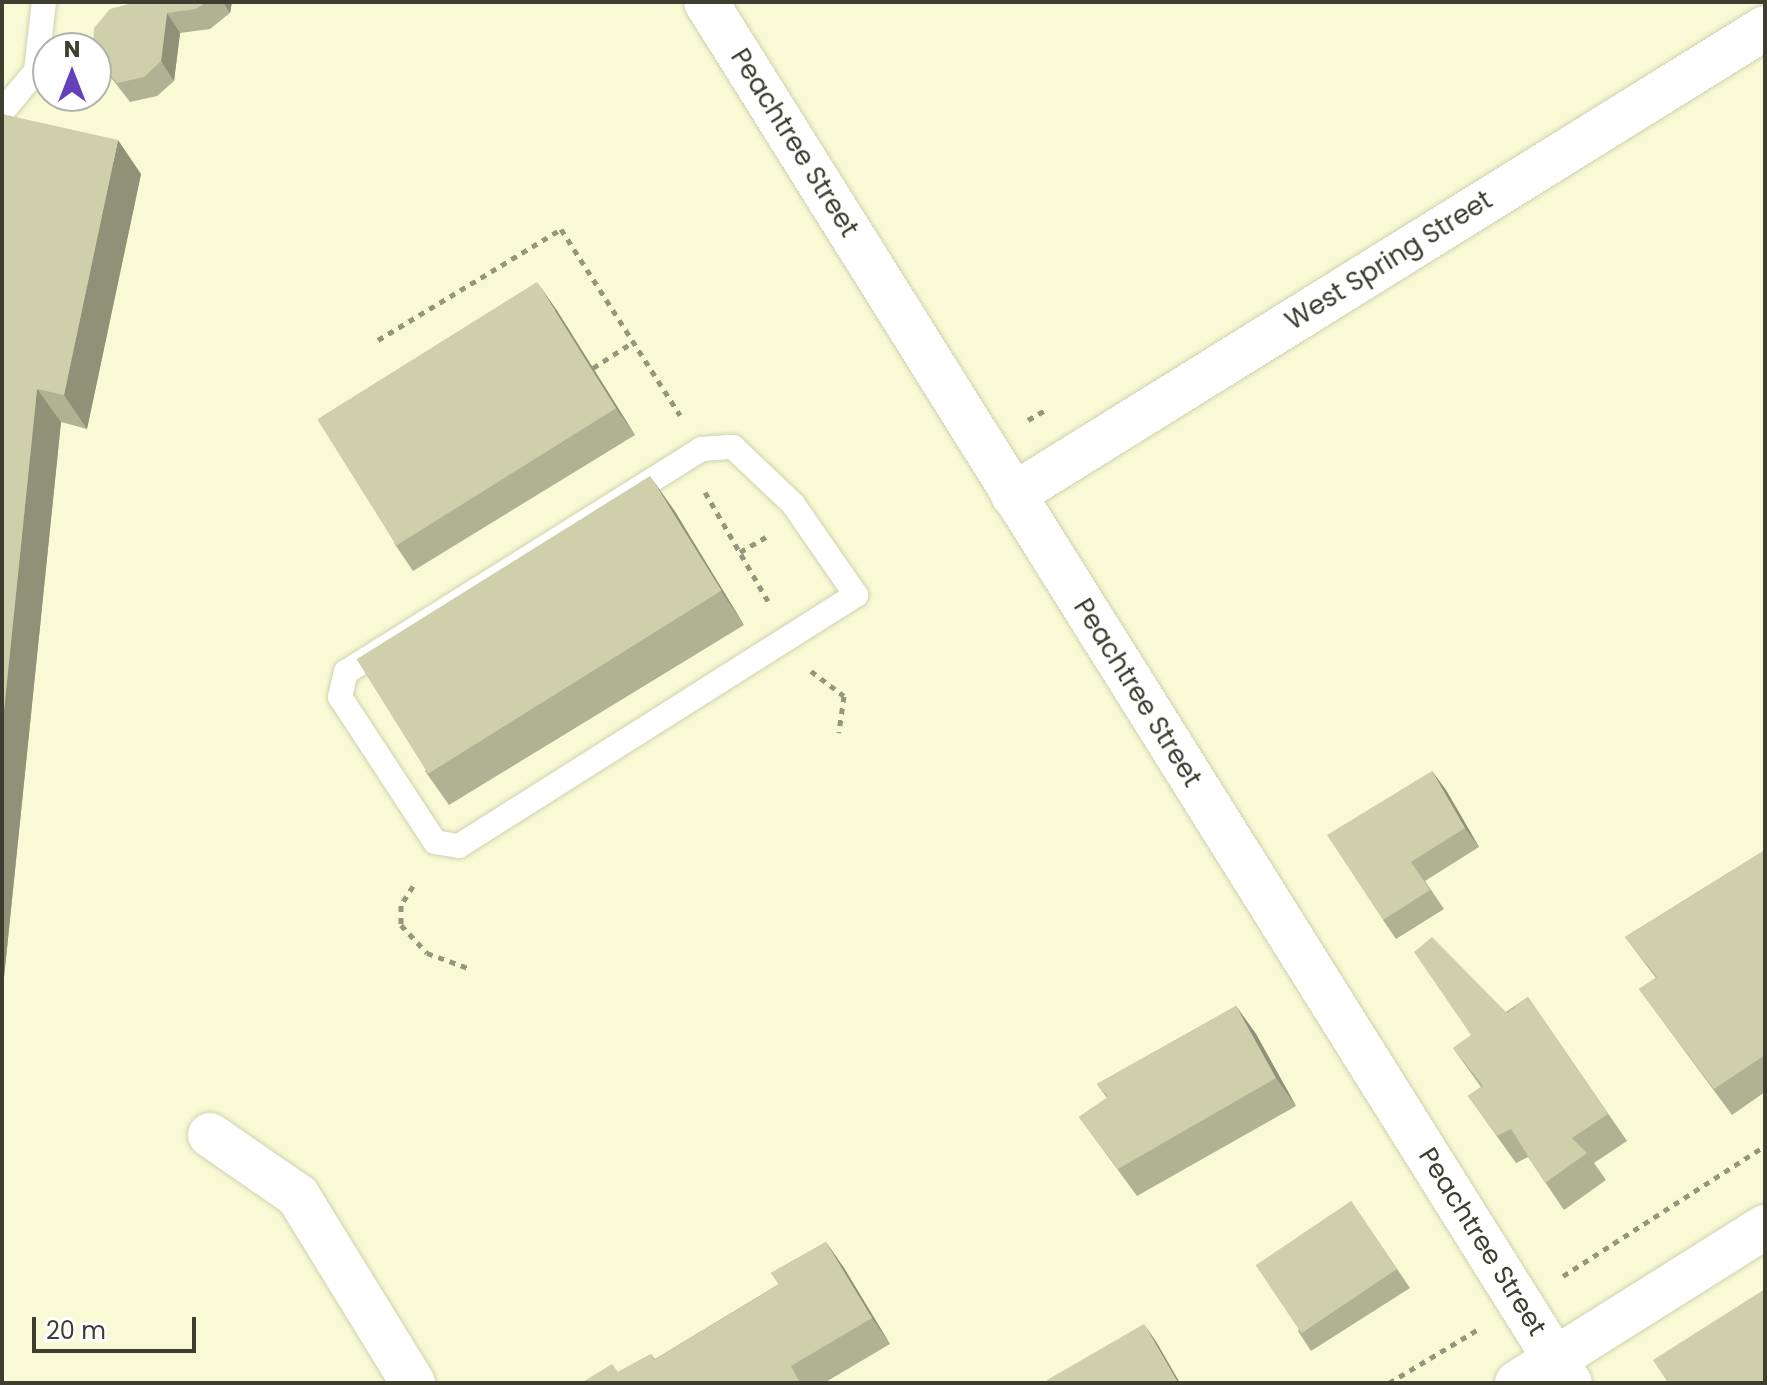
<!DOCTYPE html>
<html>
<head>
<meta charset="utf-8">
<style>
	body { margin:0 }
	#map { position:relative; width:1767px; height:1385px; overflow:hidden; background:#f7fad4; font-family:Poppins,sans-serif }
	div>[style] { position:absolute }
	[style*='--x'] { left:calc(var(--x)*1px); top:calc(var(--y)*1px); width:calc(var(--w)*1px); rotate:calc(var(--a)*1deg) }
	.path>* { height:5px; margin-top:-2.5px; transform-origin:0; background:repeating-linear-gradient(90deg,#95977d 0 6px,transparent 0 12px) }
	.roads { filter:drop-shadow(0 0 2px #cfd2ad) drop-shadow(0 0 2px #cfd2ad) }
	.service>* { height:24px; margin:-12px; padding:0 12px; transform-origin:12px; border-radius:12px; background:#fff }
	.minor>* { height:44px; margin:-22px; padding:0 22px; transform-origin:22px; border-radius:22px; background:#fff }
	.secondary>* { height:44px; margin:-22px; padding:0 22px; transform-origin:22px; border-radius:22px; background:#fff }
	.wall>* { inset:0; background:#b0b393 }
	.shaded-wall>* { inset:0; background:#909278 }
	.building>* { inset:0; background:#cdd0ab; transform-origin:0 0 }
	span { translate:-50% -50%; white-space:nowrap; text-align:center; line-height:1.15; -webkit-text-stroke:6px #fff; paint-order:stroke }
	.street-label { font-size:26px; color:#3d3e2f }
	.frame { position:absolute; inset:0; border:4px solid #3d3e2f; pointer-events:none }
	.north { position:absolute; left:32px; top:32px; width:80px; height:80px; box-sizing:border-box; background:#fff; border:2px solid #b1b2ac; border-radius:50%; rotate:0deg; font-size:22px; font-weight:700; line-height:32px; text-align:center; color:#3d3e2f }
	.north::after { content:''; display:block; margin:auto; width:28px; height:36px; background:#6340b9; clip-path:polygon(50% 0,100% 100%,50% 72%,0 100%) }
	.scale { position:absolute; left:32px; top:1317px; width:164px; height:36px; box-sizing:border-box; border:4px solid #3d3e2f; border-top:0; padding-left:10px; font-size:24px; line-height:28px; white-space:nowrap; color:#3d3e2f; -webkit-text-stroke:6px #fff; paint-order:stroke }
</style>
</head>
<body>
<div id="map">
	<div class="path">
		<i style="--x:378;--y:340;--w:214;--a:-31.2"></i>
		<i style="--x:561;--y:229;--w:221;--a:57.4"></i>
		<i style="--x:593;--y:368;--w:48;--a:-33"></i>
		<i style="--x:1028;--y:420;--w:22;--a:-30"></i>
		<i style="--x:705;--y:492;--w:126;--a:60"></i>
		<i style="--x:740;--y:552;--w:30;--a:-30"></i>
		<i style="--x:811;--y:671;--w:41;--a:37.1"></i>
		<i style="--x:844;--y:696;--w:37;--a:98"></i>
		<i style="--x:413;--y:886;--w:22;--a:122"></i>
		<i style="--x:401;--y:905;--w:20;--a:90"></i>
		<i style="--x:401;--y:925;--w:38;--a:47"></i>
		<i style="--x:427;--y:953;--w:47;--a:20"></i>
		<i style="--x:1563;--y:1276;--w:240;--a:-32.8"></i>
		<i style="--x:1389;--y:1383;--w:103;--a:-31.1"></i>
	</div>
	<div class="roads">
		<div class="service">
			<i style="--x:2;--y:112;--w:53;--a:-50.3"></i>
			<i style="--x:36;--y:71;--w:69;--a:-83.4"></i>
			<i style="--x:733;--y:447;--w:83;--a:43.5"></i>
			<i style="--x:793;--y:504;--w:111;--a:55.3"></i>
			<i style="--x:856;--y:595;--w:470;--a:147.7"></i>
			<i style="--x:459;--y:846;--w:24;--a:-171"></i>
			<i style="--x:435;--y:842;--w:173;--a:-123.2"></i>
			<i style="--x:340;--y:697;--w:26;--a:-77"></i>
			<i style="--x:346;--y:672;--w:419;--a:-32.1"></i>
			<i style="--x:701;--y:449;--w:32;--a:-4"></i>
		</div>
		<div class="minor">
			<i style="--x:1013;--y:495;--w:885;--a:-31.84"></i>
			<i style="--x:210;--y:1135;--w:107;--a:34.7"></i>
			<i style="--x:298;--y:1196;--w:220;--a:58.4"></i>
			<i style="--x:1517;--y:1383;--w:293;--a:-32.2"></i>
		</div>
		<div class="secondary">
			<i style="--x:706;--y:2;--w:1629;--a:57.97"></i>
		</div>
	</div>
	<div class="wall">
		<i style="clip-path:polygon(136px 2px,232px 2px,230px 13px,210px 29px,180px 33px,174px 81px,157px 96px,130px 102px,96px 58px)"></i>
		<i style="clip-path:polygon(2px 114px,141px 174px,87px 429px,61px 422px,2px 997px)"></i>
		<i style="clip-path:polygon(556px 309px,635px 435px,413px 571px,394px 543px)"></i>
		<i style="clip-path:polygon(674px 510px,744px 625px,449px 805px,425px 771px)"></i>
		<i style="clip-path:polygon(1432px 771px,1446px 790px,1479px 847px,1425px 881px,1444px 909px,1396px 939px,1383px 920px)"></i>
		<i style="clip-path:polygon(1765px 850px,1765px 1092px,1732px 1115px,1639px 989px,1656px 978px,1625px 937px)"></i>
		<i style="clip-path:polygon(1528px 997px,1627px 1141px,1594px 1163px,1606px 1180px,1564px 1210px,1528px 1157px,1516px 1163px,1468px 1096px,1481px 1087px,1453px 1048px)"></i>
		<i style="clip-path:polygon(1236px 1006px,1256px 1034px,1296px 1106px,1137px 1196px,1079px 1117px,1107px 1098px,1097px 1084px)"></i>
		<i style="clip-path:polygon(1351px 1201px,1410px 1288px,1311px 1351px,1298px 1331px)"></i>
		<i style="clip-path:polygon(826px 1242px,844px 1268px,890px 1344px,824px 1383px,581px 1383px,618px 1372px,651px 1354px,655px 1359px,779px 1284px,771px 1273px)"></i>
	</div>
	<div class="shaded-wall">
		<i style="clip-path:polygon(223px 2px,232px 2px,230px 13px)"></i>
		<i style="clip-path:polygon(167px 13px,180px 33px,174px 81px,161px 61px)"></i>
		<i style="clip-path:polygon(118px 140px,141px 174px,87px 429px,64px 395px)"></i>
		<i style="clip-path:polygon(537px 282px,556px 309px,635px 435px,616px 408px)"></i>
		<i style="clip-path:polygon(37px 389px,61px 422px,2px 997px,2px 730px)"></i>
		<i style="clip-path:polygon(650px 476px,674px 510px,744px 625px,721px 591px)"></i>
		<i style="clip-path:polygon(1432px 771px,1446px 790px,1479px 847px,1465px 828px)"></i>
		<i style="clip-path:polygon(1236px 1006px,1256px 1034px,1296px 1106px,1276px 1078px)"></i>
		<i style="clip-path:polygon(826px 1242px,844px 1268px,890px 1344px,872px 1318px)"></i>
		<i style="clip-path:polygon(1144px 1324px,1157px 1343px,1180px 1383px,1178px 1383px)"></i>
	</div>
	<div class="building">
		<i style="clip-path:polygon(136px 2px,206px 2px,196px 9px,167px 13px,161px 61px,144px 77px,117px 83px,96px 58px,96px 48px,93px 48px,94px 28px,110px 9px)"></i>
		<i style="clip-path:polygon(2px 114px,118px 140px,64px 395px,37px 389px,2px 730px)"></i>
		<i style="left:537px;top:282px;width:149px;height:259px;rotate:58deg"></i>
		<i style="left:650px;top:476px;width:135px;height:346px;rotate:58deg"></i>
		<i style="clip-path:polygon(1432px 771px,1465px 828px,1411px 862px,1430px 890px,1383px 920px,1327px 835px)"></i>
		<i style="clip-path:polygon(1765px 850px,1765px 1055px,1714px 1089px,1639px 989px,1657px 977px,1625px 937px)"></i>
		<i style="clip-path:polygon(1432px 937px,1507px 1013px,1528px 997px,1608px 1114px,1572px 1138px,1587px 1153px,1545px 1183px,1511px 1129px,1497px 1136px,1468px 1096px,1483px 1086px,1453px 1048px,1471px 1035px,1414px 952px)"></i>
		<i style="clip-path:polygon(1236px 1006px,1276px 1078px,1118px 1169px,1079px 1117px,1108px 1097px,1097px 1084px)"></i>
		<i style="left:1351px;top:1201px;width:82px;height:115px;rotate:56deg"></i>
		<i style="clip-path:polygon(826px 1242px,872px 1318px,791px 1366px,800px 1383px,581px 1383px,612px 1364px,618px 1372px,651px 1354px,654px 1360px,780px 1284px,771px 1273px)"></i>
		<i style="clip-path:polygon(1765px 1289px,1765px 1383px,1668px 1383px,1653px 1360px)"></i>
		<i style="clip-path:polygon(1144px 1324px,1178px 1383px,1048px 1383px,1047px 1380px)"></i>
	</div>
	<div class="street-label">
		<span style="left:794px;top:143px;rotate:58deg">Peachtree Street</span>
		<span style="left:1389px;top:261px;rotate:-32deg">West Spring Street</span>
		<span style="left:1137px;top:693px;rotate:58deg">Peachtree Street</span>
		<span style="left:1482px;top:1242px;rotate:58deg">Peachtree Street</span>
	</div>
	<div class="frame"></div>
	<div class="north">N</div>
	<div class="scale">20 m</div>
</div>
</body>
</html>
